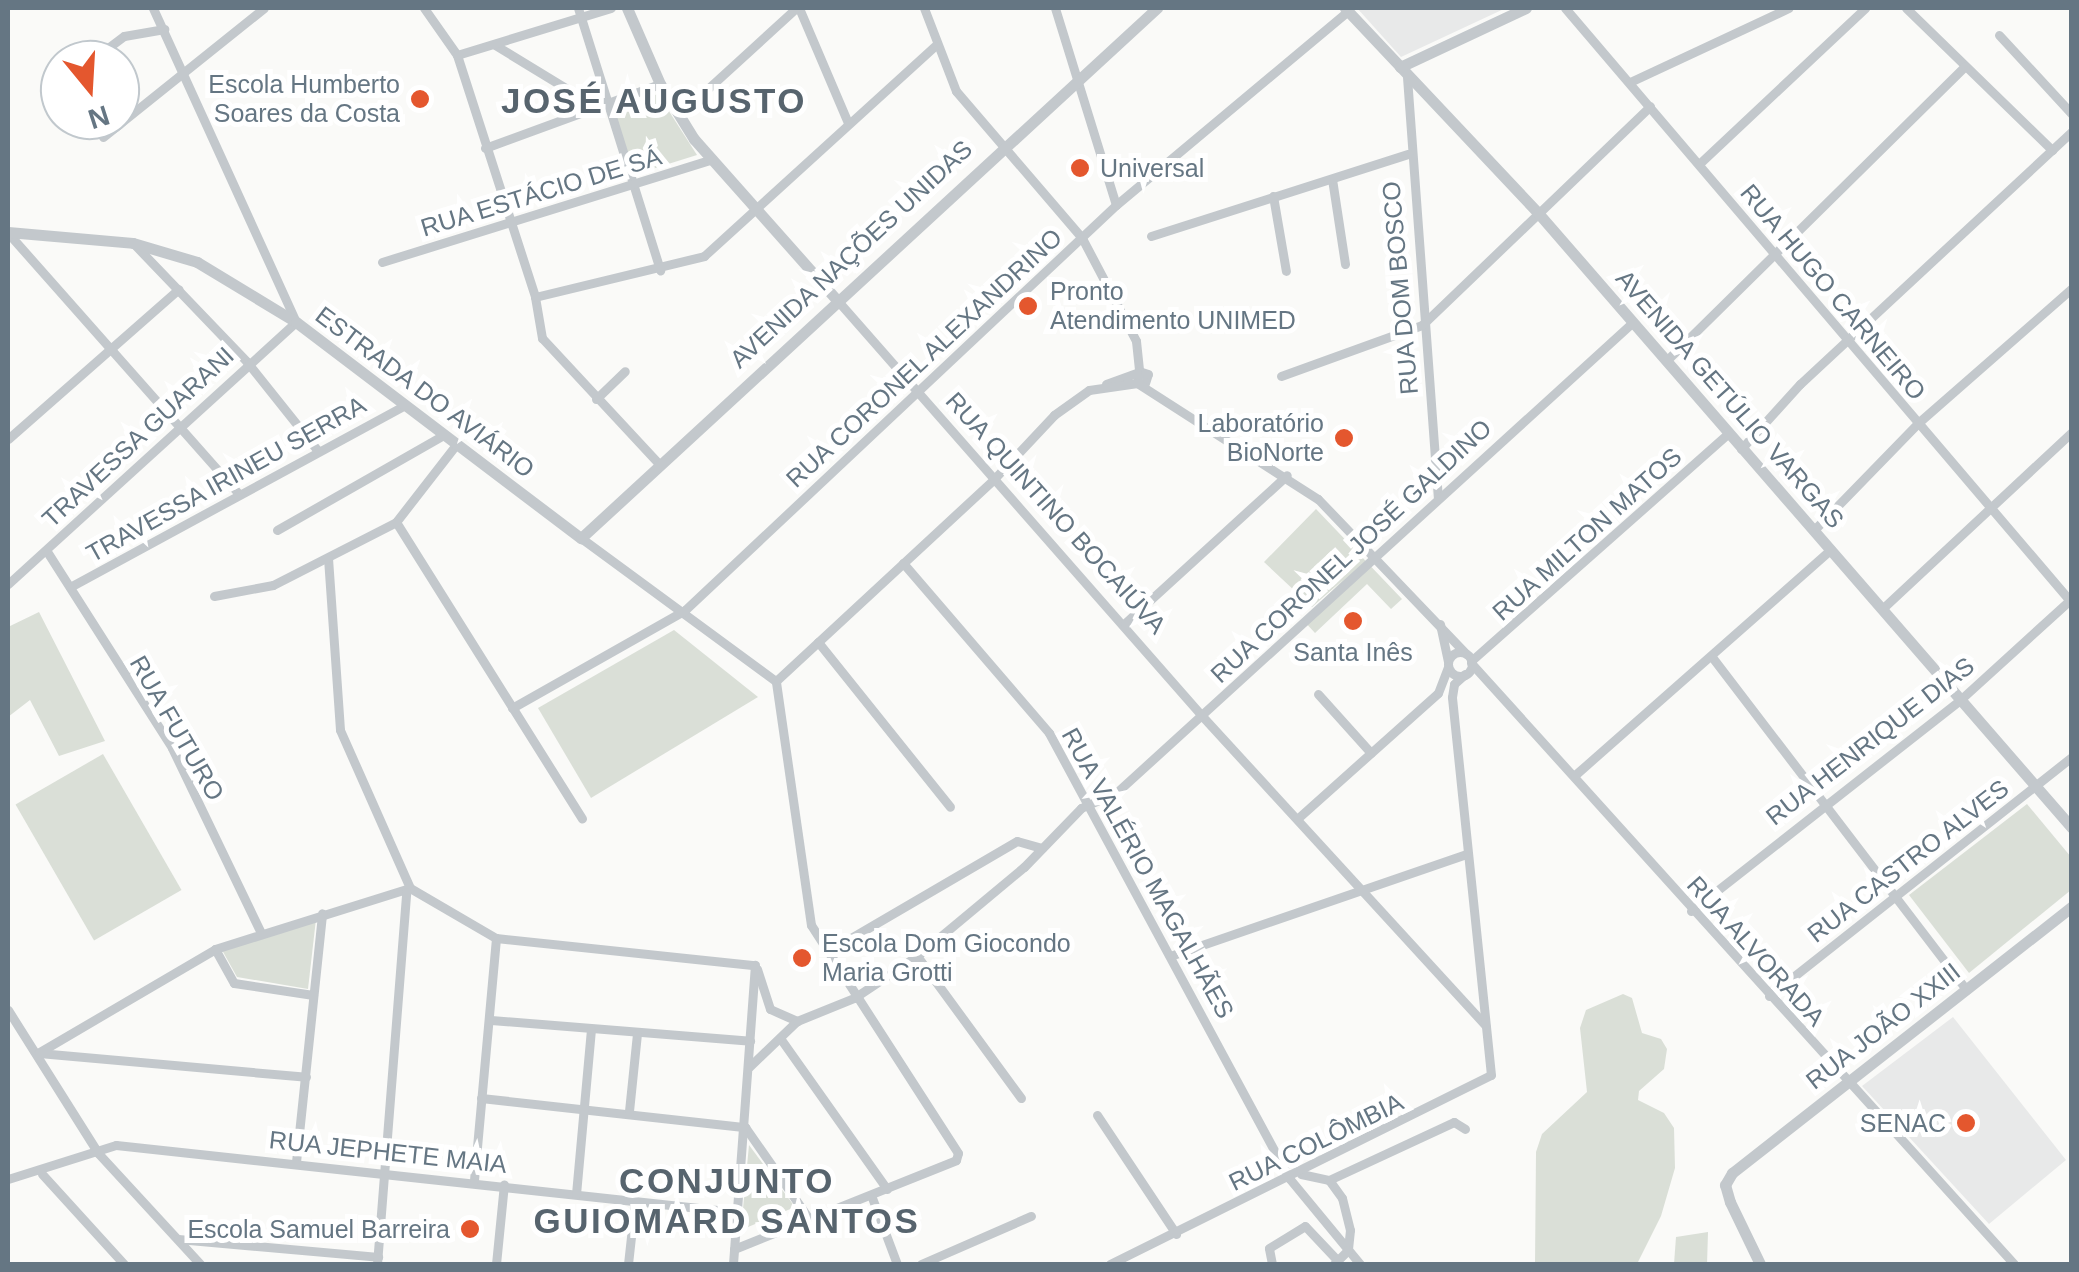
<!DOCTYPE html>
<html>
<head>
<meta charset="utf-8">
<style>
	body { margin:0 }
	#map { position:relative; width:2079px; height:1272px; overflow:hidden; background:#fafaf8; font-family:Arial,sans-serif }
	div>[style] { position:absolute }
	[style*='--x'] { left:calc(var(--x)*1px); top:calc(var(--y)*1px); width:calc(var(--w)*1px); rotate:calc(var(--a)*1deg) }
	.built>* { inset:0; background:#e8e9e9 }
	.green>* { inset:0; background:#dadfd7; transform-origin:0 0 }
	.minor>* { height:9px; margin:-4.5px; padding:0 4.5px; transform-origin:4.5px; border-radius:4.5px; background:#c3c8cc }
	.minor>.ring { margin:-4.5px; padding:0; box-sizing:content-box; background:none; border:9px solid #c3c8cc; border-radius:50% }
	.tertiary>* { height:11px; margin:-5.5px; padding:0 5.5px; transform-origin:5.5px; border-radius:5.5px; background:#c3c8cc }
	.dots>* { width:28px; height:28px; translate:-50% -50%; box-sizing:border-box; border:5px solid #fff; border-radius:50% }
	span { translate:-50% -50%; white-space:nowrap; text-align:center; line-height:1.15; -webkit-text-stroke:10px #fff; paint-order:stroke }
	.poi-label { font-size:25px; color:#657683 }
	.right { translate:-100% -50%; text-align:right }
	.left { translate:0 -50%; text-align:left }
	.street-label { font-size:25px; color:#657683 }
	.district-label { font-size:35px; color:#57646e; font-weight:700; letter-spacing:2.5px }
	.frame { position:absolute; inset:0; border:10px solid #657683; pointer-events:none }
	.north { position:absolute; left:40px; top:40px; width:100px; height:100px; box-sizing:border-box; background:#fff; border:2px solid #c1c8cd; border-radius:50%; rotate:162deg; font-size:28px; font-weight:700; line-height:40px; text-align:center; color:#657683 }
	.north::after { content:''; display:block; margin:auto; width:35px; height:45px; background:#e4572e; clip-path:polygon(50% 0,100% 100%,50% 72%,0 100%) }
</style>
</head>
<body>
<div id="map">
	<div class="built">
		<i style="clip-path:polygon(1357px 8px,1506px 8px,1401px 57px)"></i>
		<i style="clip-path:polygon(1953px 1017px,2066px 1160px,1989px 1224px,1862px 1086px)"></i>
	</div>
	<div class="green">
		<i style="clip-path:polygon(658px 94px,697px 155px,633px 175px,611px 110px)"></i>
		<i style="clip-path:polygon(1316px 509px,1402px 599px,1391px 609px,1367px 584px,1315px 633px,1303px 620px,1343px 580px,1312px 607px,1264px 562px)"></i>
		<i style="clip-path:polygon(39px 612px,105px 741px,59px 756px,30px 700px,8px 717px,8px 627px)"></i>
		<i style="clip-path:polygon(674px 630px,758px 697px,591px 798px,538px 708px)"></i>
		<i style="left:103px;top:754px;width:157px;height:101px;rotate:60deg"></i>
		<i style="clip-path:polygon(2027px 804px,2071px 857px,2071px 890px,1969px 973px,1909px 895px)"></i>
		<i style="clip-path:polygon(316px 919px,308px 989px,237px 977px,222px 950px)"></i>
		<i style="clip-path:polygon(1623px 994px,1632px 998px,1642px 1033px,1661px 1039px,1667px 1049px,1664px 1069px,1639px 1091px,1638px 1100px,1664px 1113px,1674px 1128px,1675px 1168px,1661px 1216px,1637px 1264px,1535px 1264px,1536px 1152px,1542px 1134px,1587px 1092px,1580px 1028px,1586px 1010px)"></i>
		<i style="clip-path:polygon(749px 1145px,795px 1207px,741px 1230px)"></i>
		<i style="clip-path:polygon(1708px 1232px,1707px 1264px,1674px 1264px,1676px 1237px)"></i>
	</div>
	<div class="minor">
		<i style="--x:424;--y:8;--w:57;--a:54.9"></i>
		<i style="--x:457;--y:55;--w:254;--a:72.1"></i>
		<i style="--x:535;--y:297;--w:42;--a:80.3"></i>
		<i style="--x:542;--y:338;--w:172;--a:47.1"></i>
		<i style="--x:578;--y:8;--w:275;--a:72.6"></i>
		<i style="--x:799;--y:8;--w:125;--a:66.9"></i>
		<i style="--x:924;--y:8;--w:89;--a:68.9"></i>
		<i style="--x:956;--y:91;--w:194;--a:49.4"></i>
		<i style="--x:1082;--y:238;--w:116;--a:62.3"></i>
		<i style="--x:1136;--y:341;--w:30;--a:84"></i>
		<i style="--x:1055;--y:8;--w:206;--a:72.8"></i>
		<i style="--x:1565;--y:8;--w:782;--a:49.57"></i>
		<i style="--x:1906;--y:8;--w:204;--a:44.2"></i>
		<i style="--x:1999;--y:35;--w:108;--a:47.3"></i>
		<i style="--x:495;--y:45;--w:117;--a:31.4"></i>
		<i style="--x:457;--y:55;--w:161;--a:-17"></i>
		<i style="--x:92;--y:60;--w:40;--a:-37"></i>
		<i style="--x:124;--y:36;--w:41;--a:-9.9"></i>
		<i style="--x:1407;--y:77;--w:421;--a:85.8"></i>
		<i style="--x:1630;--y:82;--w:175;--a:-25"></i>
		<i style="--x:679;--y:115;--w:159;--a:-42.4"></i>
		<i style="--x:103;--y:137;--w:206;--a:-38.7"></i>
		<i style="--x:485;--y:148;--w:186;--a:-20.1"></i>
		<i style="--x:1699;--y:164;--w:228;--a:-43.2"></i>
		<i style="--x:1332;--y:179;--w:86;--a:81.3"></i>
		<i style="--x:1273;--y:196;--w:76;--a:80.2"></i>
		<i style="--x:8;--y:233;--w:349;--a:48.5"></i>
		<i style="--x:1151;--y:236;--w:270;--a:-17.7"></i>
		<i style="--x:134;--y:244;--w:163;--a:46.2"></i>
		<i style="--x:247;--y:362;--w:114;--a:51.4"></i>
		<i style="--x:382;--y:262;--w:346;--a:-17.3"></i>
		<i style="--x:535;--y:297;--w:174;--a:-13.6"></i>
		<i style="--x:704;--y:256;--w:312;--a:-42.3"></i>
		<i style="--x:837;--y:300;--w:555;--a:48.73"></i>
		<i style="--x:1203;--y:717;--w:418;--a:47.5"></i>
		<i style="--x:1666;--y:361;--w:419;--a:-44.6"></i>
		<i style="--x:1281;--y:376;--w:150;--a:-19.9"></i>
		<i style="--x:1422;--y:325;--w:316;--a:-43.8"></i>
		<i style="--x:1145;--y:383;--w:9;--a:-72"></i>
		<i style="--x:1148;--y:374;--w:9;--a:-162"></i>
		<i style="--x:1139;--y:371;--w:12;--a:99"></i>
		<i style="--x:1137;--y:383;--w:215;--a:32.7"></i>
		<i style="--x:1318;--y:499;--w:214;--a:46.3"></i>
		<i style="--x:1106;--y:384;--w:33;--a:-20"></i>
		<i style="--x:596;--y:399;--w:40;--a:-44"></i>
		<i style="--x:8;--y:439;--w:227;--a:-41.3"></i>
		<i style="--x:1741;--y:449;--w:88;--a:-47.8"></i>
		<i style="--x:1800;--y:384;--w:371;--a:-42.9"></i>
		<i style="--x:396;--y:522;--w:350;--a:57.9"></i>
		<i style="--x:1815;--y:529;--w:148;--a:-45.8"></i>
		<i style="--x:1918;--y:423;--w:205;--a:-41.2"></i>
		<i style="--x:277;--y:530;--w:190;--a:-29.7"></i>
		<i style="--x:581;--y:538;--w:242;--a:36.3"></i>
		<i style="--x:46;--y:550;--w:235;--a:57.5"></i>
		<i style="--x:172;--y:748;--w:205;--a:64.3"></i>
		<i style="--x:328;--y:558;--w:172;--a:86"></i>
		<i style="--x:340;--y:730;--w:173;--a:66.1"></i>
		<i style="--x:903;--y:563;--w:224;--a:49.3"></i>
		<i style="--x:1049;--y:733;--w:506;--a:61.66"></i>
		<i style="--x:1289;--y:1178;--w:112;--a:50.5"></i>
		<i style="--x:8;--y:584;--w:389;--a:-42.3"></i>
		<i style="--x:296;--y:322;--w:345;--a:-114.5"></i>
		<i style="--x:70;--y:587;--w:377;--a:-28.5"></i>
		<i style="--x:214;--y:596;--w:60;--a:-10.6"></i>
		<i style="--x:273;--y:585;--w:138;--a:-27.1"></i>
		<i style="--x:396;--y:522;--w:96;--a:-52.2"></i>
		<i style="--x:1882;--y:609;--w:260;--a:-43"></i>
		<i style="--x:1125;--y:623;--w:219;--a:-42.4"></i>
		<i style="--x:1440;--y:624;--w:38;--a:78"></i>
		<i style="--x:818;--y:642;--w:211;--a:51.3"></i>
		<i class="ring" style="left:1448px;top:652px;width:15px;height:15px"></i>
		<i style="--x:1712;--y:657;--w:419;--a:52.6"></i>
		<i style="--x:1471;--y:661;--w:343;--a:-41.5"></i>
		<i style="--x:1471;--y:663;--w:810;--a:47.9"></i>
		<i style="--x:776;--y:681;--w:297;--a:-42.8"></i>
		<i style="--x:994;--y:479;--w:88;--a:-46.8"></i>
		<i style="--x:1054;--y:415;--w:43;--a:-35.5"></i>
		<i style="--x:1089;--y:390;--w:49;--a:-8.3"></i>
		<i style="--x:1318;--y:694;--w:79;--a:48.1"></i>
		<i style="--x:512;--y:708;--w:199;--a:-29.5"></i>
		<i style="--x:685;--y:610;--w:591;--a:-43.22"></i>
		<i style="--x:1116;--y:205;--w:302;--a:-39.9"></i>
		<i style="--x:1575;--y:775;--w:341;--a:-41.4"></i>
		<i style="--x:1297;--y:819;--w:189;--a:-41.8"></i>
		<i style="--x:1438;--y:693;--w:28;--a:-69"></i>
		<i style="--x:410;--y:888;--w:99;--a:30.2"></i>
		<i style="--x:496;--y:938;--w:260;--a:6"></i>
		<i style="--x:1691;--y:911;--w:342;--a:-38.1"></i>
		<i style="--x:1960;--y:700;--w:150;--a:-42.3"></i>
		<i style="--x:215;--y:949;--w:39;--a:61"></i>
		<i style="--x:234;--y:983;--w:80;--a:8.6"></i>
		<i style="--x:827;--y:952;--w:220;--a:-30.3"></i>
		<i style="--x:1017;--y:841;--w:26;--a:16"></i>
		<i style="--x:1173;--y:955;--w:311;--a:-19"></i>
		<i style="--x:917;--y:956;--w:176;--a:53.8"></i>
		<i style="--x:757;--y:969;--w:42;--a:72"></i>
		<i style="--x:770;--y:1009;--w:30;--a:24"></i>
		<i style="--x:1769;--y:996;--w:386;--a:-38.3"></i>
		<i style="--x:8;--y:1010;--w:169;--a:57.8"></i>
		<i style="--x:98;--y:1153;--w:151;--a:47.4"></i>
		<i style="--x:491;--y:1020;--w:260;--a:4.6"></i>
		<i style="--x:780;--y:1038;--w:185;--a:54.7"></i>
		<i style="--x:38;--y:1053;--w:205;--a:-30.4"></i>
		<i style="--x:215;--y:949;--w:204;--a:-17.4"></i>
		<i style="--x:39;--y:1053;--w:268;--a:5.1"></i>
		<i style="--x:749;--y:1067;--w:66;--a:-43.8"></i>
		<i style="--x:797;--y:1021;--w:61;--a:-22"></i>
		<i style="--x:854;--y:998;--w:76;--a:-33.7"></i>
		<i style="--x:917;--y:956;--w:139;--a:-39.8"></i>
		<i style="--x:1024;--y:867;--w:82;--a:-46"></i>
		<i style="--x:1081;--y:808;--w:39;--a:-24"></i>
		<i style="--x:1117;--y:792;--w:698;--a:-42.33"></i>
		<i style="--x:481;--y:1098;--w:266;--a:6.3"></i>
		<i style="--x:745;--y:1127;--w:108;--a:55.1"></i>
		<i style="--x:629;--y:1111;--w:77;--a:-84.1"></i>
		<i style="--x:1097;--y:1115;--w:143;--a:56.4"></i>
		<i style="--x:296;--y:1162;--w:250;--a:-84"></i>
		<i style="--x:42;--y:1174;--w:122;--a:47.7"></i>
		<i style="--x:1301;--y:1174;--w:29;--a:12"></i>
		<i style="--x:1329;--y:1180;--w:22;--a:54"></i>
		<i style="--x:1342;--y:1198;--w:33;--a:76"></i>
		<i style="--x:1350;--y:1230;--w:20;--a:96"></i>
		<i style="--x:1348;--y:1250;--w:20;--a:135"></i>
		<i style="--x:8;--y:1179;--w:113;--a:-17.5"></i>
		<i style="--x:116;--y:1145;--w:623;--a:6.18"></i>
		<i style="--x:474;--y:1180;--w:243;--a:-84.8"></i>
		<i style="--x:1329;--y:1180;--w:138;--a:-24.9"></i>
		<i style="--x:1454;--y:1122;--w:13;--a:32"></i>
		<i style="--x:576;--y:1194;--w:165;--a:-84.8"></i>
		<i style="--x:871;--y:1195;--w:74;--a:69.4"></i>
		<i style="--x:178;--y:1239;--w:201;--a:5.1"></i>
		<i style="--x:734;--y:1249;--w:239;--a:-21.8"></i>
		<i style="--x:956;--y:1160;--w:7;--a:-74"></i>
		<i style="--x:958;--y:1153;--w:271;--a:-122.8"></i>
		<i style="--x:811;--y:925;--w:246;--a:-98.2"></i>
		<i style="--x:377;--y:1264;--w:373;--a:-85.5"></i>
		<i style="--x:496;--y:1264;--w:80;--a:-84.3"></i>
		<i style="--x:628;--y:1264;--w:63;--a:-83.7"></i>
		<i style="--x:733;--y:1264;--w:300;--a:-85.8"></i>
		<i style="--x:921;--y:1264;--w:120;--a:-23.6"></i>
		<i style="--x:1110;--y:1264;--w:425;--a:-26.4"></i>
		<i style="--x:1491;--y:1075;--w:380;--a:-95.9"></i>
		<i style="--x:1452;--y:697;--w:13;--a:-81"></i>
		<i style="--x:1454;--y:684;--w:15;--a:-42"></i>
		<i style="--x:1272;--y:1264;--w:16;--a:-101"></i>
		<i style="--x:1269;--y:1248;--w:42;--a:-31.4"></i>
		<i style="--x:1305;--y:1226;--w:48;--a:46.7"></i>
	</div>
	<div class="tertiary">
		<i style="--x:627;--y:8;--w:83;--a:66.5"></i>
		<i style="--x:660;--y:84;--w:65;--a:58.3"></i>
		<i style="--x:694;--y:139;--w:215;--a:48.4"></i>
		<i style="--x:1345;--y:8;--w:283;--a:46.7"></i>
		<i style="--x:1539;--y:214;--w:813;--a:49.04"></i>
		<i style="--x:1400;--y:67;--w:139;--a:-25.1"></i>
		<i style="--x:8;--y:232;--w:125;--a:5"></i>
		<i style="--x:133;--y:243;--w:67;--a:16.5"></i>
		<i style="--x:197;--y:262;--w:116;--a:31.2"></i>
		<i style="--x:296;--y:322;--w:358;--a:37.2"></i>
		<i style="--x:581;--y:538;--w:783;--a:-42.62"></i>
		<i style="--x:1760;--y:1264;--w:69;--a:-115.8"></i>
		<i style="--x:1730;--y:1202;--w:18;--a:-106"></i>
		<i style="--x:1725;--y:1185;--w:14;--a:-60"></i>
		<i style="--x:1732;--y:1173;--w:432;--a:-38.1"></i>
	</div>
	<div class="dots">
		<i style="left:420px;top:99px;background:#e4572e"></i>
		<i style="left:1080px;top:168px;background:#e4572e"></i>
		<i style="left:1028px;top:306px;background:#e4572e"></i>
		<i style="left:1344px;top:438px;background:#e4572e"></i>
		<i style="left:1353px;top:621px;background:#e4572e"></i>
		<i style="left:802px;top:958px;background:#e4572e"></i>
		<i style="left:1966px;top:1123px;background:#e4572e"></i>
		<i style="left:470px;top:1229px;background:#e4572e"></i>
	</div>
	<div class="poi-label">
		<span class="right" style="left:400px;top:99px">Escola Humberto<br>Soares da Costa</span>
		<span class="left" style="left:1100px;top:168px">Universal</span>
		<span class="left" style="left:1050px;top:306px">Pronto<br>Atendimento UNIMED</span>
		<span class="right" style="left:1324px;top:438px">Laboratório<br>BioNorte</span>
		<span style="left:1353px;top:652px">Santa Inês</span>
		<span class="left" style="left:822px;top:958px">Escola Dom Giocondo<br>Maria Grotti</span>
		<span class="right" style="left:1946px;top:1123px">SENAC</span>
		<span class="right" style="left:450px;top:1229px">Escola Samuel Barreira</span>
	</div>
	<div class="street-label">
		<span style="left:541px;top:192px;rotate:-17deg">RUA ESTÁCIO DE SÁ</span>
		<span style="left:851px;top:254px;rotate:-43deg">AVENIDA NAÇÕES UNIDAS</span>
		<span style="left:1400px;top:288px;rotate:-95deg">RUA DOM BOSCO</span>
		<span style="left:1833px;top:292px;rotate:50deg">RUA HUGO CARNEIRO</span>
		<span style="left:924px;top:358px;rotate:-43deg">RUA CORONEL ALEXANDRINO</span>
		<span style="left:425px;top:392px;rotate:37deg">ESTRADA DO AVIÁRIO</span>
		<span style="left:1730px;top:399px;rotate:49deg">AVENIDA GETÚLIO VARGAS</span>
		<span style="left:138px;top:437px;rotate:-43deg">TRAVESSA GUARANI</span>
		<span style="left:226px;top:479px;rotate:-29deg">TRAVESSA IRINEU SERRA</span>
		<span style="left:1056px;top:513px;rotate:48deg">RUA QUINTINO BOCAIÚVA</span>
		<span style="left:1587px;top:534px;rotate:-42deg">RUA MILTON MATOS</span>
		<span style="left:1351px;top:551px;rotate:-43deg">RUA CORONEL JOSÉ GALDINO</span>
		<span style="left:177px;top:728px;rotate:60deg">RUA FUTURO</span>
		<span style="left:1870px;top:741px;rotate:-38deg">RUA HENRIQUE DIAS</span>
		<span style="left:1908px;top:861px;rotate:-38deg">RUA CASTRO ALVES</span>
		<span style="left:1148px;top:873px;rotate:61deg">RUA VALÉRIO MAGALHÃES</span>
		<span style="left:1756px;top:951px;rotate:48deg">RUA ALVORADA</span>
		<span style="left:1883px;top:1026px;rotate:-38deg">RUA JOÃO XXIII</span>
		<span style="left:1316px;top:1142px;rotate:-26deg">RUA COLÔMBIA</span>
		<span style="left:388px;top:1152px;rotate:6deg">RUA JEPHETE MAIA</span>
	</div>
	<div class="district-label">
		<span style="left:654px;top:101px">JOSÉ AUGUSTO</span>
		<span style="left:727px;top:1201px">CONJUNTO<br>GUIOMARD SANTOS</span>
	</div>
	<div class="frame"></div>
	<div class="north">N</div>
</div>
</body>
</html>
